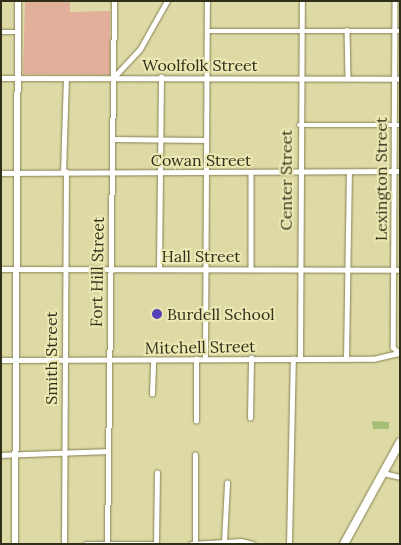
<!DOCTYPE html>
<html>
<head>
<meta charset="utf-8">
<style>
	body { margin:0 }
	#map { position:relative; width:401px; height:545px; overflow:hidden; background:#dedaa6; font-family:Lora,serif }
	div>[style] { position:absolute }
	[style*='--x'] { left:calc(var(--x)*1px); top:calc(var(--y)*1px); width:calc(var(--w)*1px); rotate:calc(var(--a)*1deg) }
	.green>* { inset:0; background:#e1af9a }
	.building>* { inset:0; background:#a6bf77 }
	.roads { filter:drop-shadow(0 0 1px #858150) drop-shadow(0 0 1px #858150) }
	.street>* { height:4.5px; margin:-2.25px; padding:0 2.25px; transform-origin:2.25px; border-radius:2.25px; background:#fff }
	.secondary>* { height:6px; margin:-3px; padding:0 3px; transform-origin:3px; border-radius:3px; background:#fff }
	.highway>* { height:8px; margin:-4px; padding:0 4px; transform-origin:4px; border-radius:4px; background:#fff }
	.dots>* { width:14px; height:14px; translate:-50% -50%; box-sizing:border-box; border:2px solid #ebe8b3; border-radius:50% }
	span { translate:-50% -50%; white-space:nowrap; text-align:center; line-height:1.15; -webkit-text-stroke:4px #ebe8b3; paint-order:stroke }
	.street-label { font-size:16px; color:#302f1a }
	.poi-label { font-size:16px; color:#302f1a }
	.left { translate:0 -50%; text-align:left }
	.frame { position:absolute; inset:0; border:2px solid #302f1a; pointer-events:none }
</style>
</head>
<body>
<div id="map">
	<div class="green">
		<i style="clip-path:polygon(25px 1px,70px 1px,70px 12px,110px 11px,110px 75px,23px 74px)"></i>
	</div>
	<div class="building">
		<i style="clip-path:polygon(372px 421px,389px 422px,389px 429px,373px 429px)"></i>
	</div>
	<div class="roads">
		<div class="street">
			<i style="--x:395;--y:1;--w:346;--a:90.3"></i>
			<i style="--x:393;--y:347;--w:10;--a:45"></i>
			<i style="--x:347;--y:30;--w:48;--a:88.8"></i>
			<i style="--x:207;--y:31;--w:193;--a:0"></i>
			<i style="--x:1;--y:32;--w:17;--a:0"></i>
			<i style="--x:114;--y:77;--w:38;--a:-47"></i>
			<i style="--x:140;--y:49;--w:55;--a:-60.6"></i>
			<i style="--x:1;--y:78;--w:399;--a:0.1"></i>
			<i style="--x:299;--y:125;--w:101;--a:0"></i>
			<i style="--x:112;--y:139;--w:93;--a:0.6"></i>
			<i style="--x:63;--y:172;--w:93;--a:-88.2"></i>
			<i style="--x:1;--y:173;--w:399;--a:-0.3"></i>
			<i style="--x:251;--y:173;--w:96;--a:90"></i>
			<i style="--x:159;--y:268;--w:191;--a:-89.4"></i>
			<i style="--x:1;--y:269;--w:399;--a:0.1"></i>
			<i style="--x:205;--y:358;--w:357;--a:-89.7"></i>
			<i style="--x:300;--y:359;--w:358;--a:-89.7"></i>
			<i style="--x:346;--y:359;--w:186;--a:-89.1"></i>
			<i style="--x:1;--y:360;--w:372;--a:-0.2"></i>
			<i style="--x:373;--y:359;--w:27;--a:-13"></i>
			<i style="--x:152;--y:394;--w:34;--a:-88"></i>
			<i style="--x:250;--y:418;--w:60;--a:-89"></i>
			<i style="--x:196;--y:421;--w:62;--a:-90"></i>
			<i style="--x:1;--y:455;--w:107;--a:-2.1"></i>
			<i style="--x:383;--y:473;--w:17;--a:13"></i>
			<i style="--x:224;--y:541;--w:58;--a:-87"></i>
			<i style="--x:195;--y:543;--w:88;--a:-90"></i>
			<i style="--x:64;--y:544;--w:372;--a:-89.7"></i>
			<i style="--x:86;--y:544;--w:67;--a:0"></i>
			<i style="--x:107;--y:544;--w:543;--a:-89.26"></i>
			<i style="--x:156;--y:544;--w:71;--a:-89.2"></i>
			<i style="--x:191;--y:544;--w:50;--a:-3.4"></i>
			<i style="--x:241;--y:541;--w:12;--a:14"></i>
			<i style="--x:289;--y:544;--w:185;--a:-88.8"></i>
		</div>
		<div class="secondary">
			<i style="--x:15;--y:544;--w:543;--a:-89.68"></i>
		</div>
		<div class="highway">
			<i style="--x:344;--y:544;--w:116;--a:-61.2"></i>
		</div>
	</div>
	<div class="dots">
		<i style="left:157px;top:314px;background:#5440b7"></i>
	</div>
	<div class="street-label">
		<span style="left:200px;top:65px">Woolfolk Street</span>
		<span style="left:201px;top:160px">Cowan Street</span>
		<span style="left:381px;top:179px;rotate:-90deg">Lexington Street</span>
		<span style="left:286px;top:180px;rotate:-90deg">Center Street</span>
		<span style="left:201px;top:256px">Hall Street</span>
		<span style="left:97px;top:272px;rotate:-89deg">Fort Hill Street</span>
		<span style="left:200px;top:347px;rotate:-1deg">Mitchell Street</span>
		<span style="left:51px;top:358px;rotate:-90deg">Smith Street</span>
	</div>
	<div class="poi-label">
		<span class="left" style="left:167px;top:314px">Burdell School</span>
	</div>
	<div class="frame"></div>
</div>
</body>
</html>
